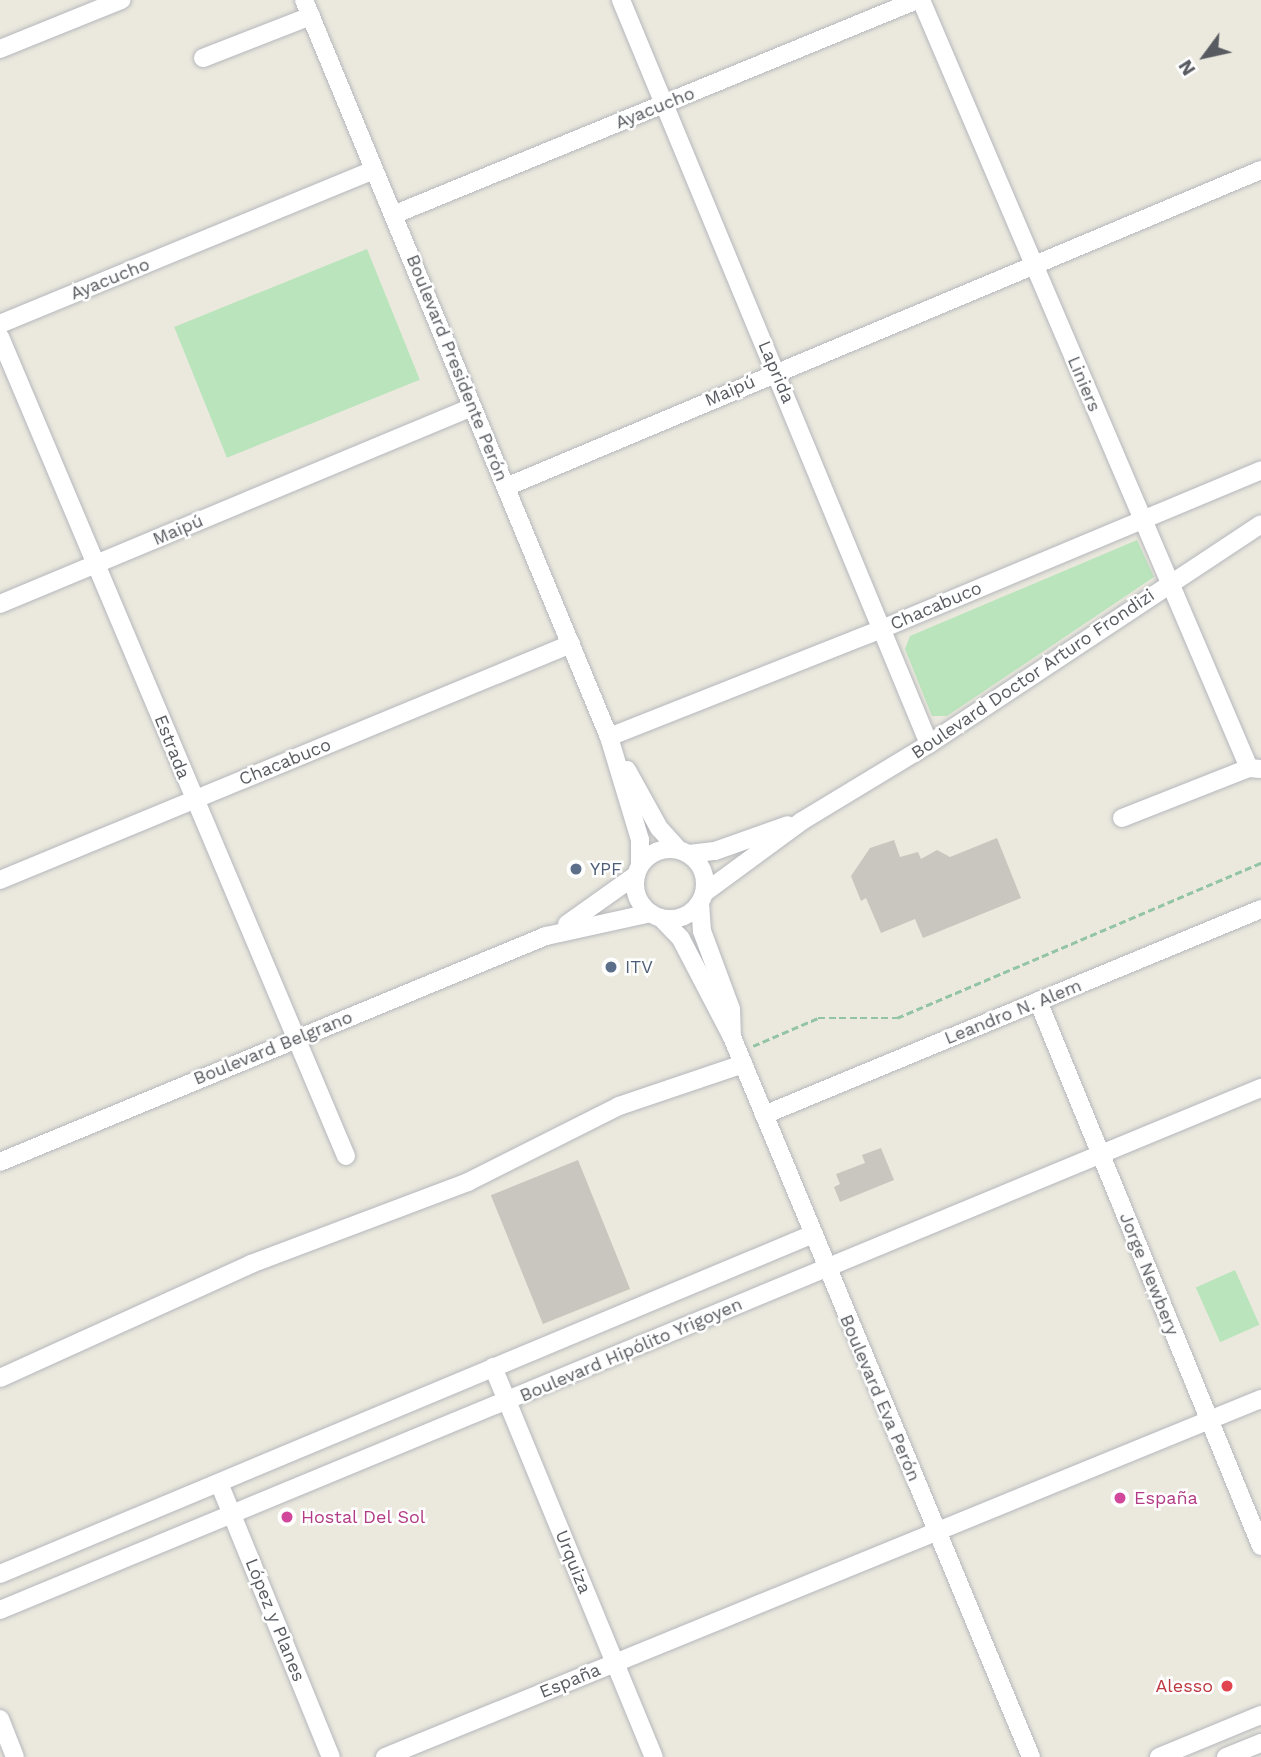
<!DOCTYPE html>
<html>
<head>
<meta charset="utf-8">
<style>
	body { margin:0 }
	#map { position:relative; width:1261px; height:1757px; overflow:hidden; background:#ebe9de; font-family:"Work Sans",sans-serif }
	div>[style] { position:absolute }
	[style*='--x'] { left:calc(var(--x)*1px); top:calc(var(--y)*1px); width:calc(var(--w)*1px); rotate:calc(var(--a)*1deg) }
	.green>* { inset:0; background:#bae4bc; transform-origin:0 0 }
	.building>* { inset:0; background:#c8c6be; transform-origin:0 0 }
	.path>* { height:2.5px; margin-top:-1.25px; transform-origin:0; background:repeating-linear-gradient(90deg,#93c5a4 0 7px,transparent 0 10.5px) }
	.roads { filter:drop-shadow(0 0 2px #b5b7bc) drop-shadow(0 0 2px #b5b7bc) }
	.minor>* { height:18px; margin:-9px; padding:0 9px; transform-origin:9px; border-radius:9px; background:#fff }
	.minor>.ring { margin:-9px; padding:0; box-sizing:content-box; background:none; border:18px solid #fff; border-radius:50% }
	.dots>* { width:19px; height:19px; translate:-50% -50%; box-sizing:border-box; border:4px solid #fff; border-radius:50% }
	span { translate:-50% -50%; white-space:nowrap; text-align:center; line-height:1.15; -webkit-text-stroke:5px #fff; paint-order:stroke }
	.street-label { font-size:18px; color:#585b60 }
	.service-label { font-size:18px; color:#4e5e75 }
	.left { translate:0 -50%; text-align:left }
	.hotel-label { font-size:18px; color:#b23c85 }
	.health-label { font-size:18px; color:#be3a42 }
	.right { translate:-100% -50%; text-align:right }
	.north { position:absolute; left:1170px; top:21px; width:70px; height:70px; -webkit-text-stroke:5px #fff; paint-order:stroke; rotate:237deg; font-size:19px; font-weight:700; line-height:28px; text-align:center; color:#585b60 }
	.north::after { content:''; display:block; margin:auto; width:24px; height:32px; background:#585b60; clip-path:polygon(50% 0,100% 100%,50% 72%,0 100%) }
</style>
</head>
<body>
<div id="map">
	<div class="green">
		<i style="left:367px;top:249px;width:141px;height:208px;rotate:68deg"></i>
		<i style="clip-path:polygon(1137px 540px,1154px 577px,947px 716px,932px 716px,905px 649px,910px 636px)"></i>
		<i style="left:1235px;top:1270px;width:60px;height:43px;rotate:66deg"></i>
	</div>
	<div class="building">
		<i style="clip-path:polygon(997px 838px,1021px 898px,923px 938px,915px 919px,881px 933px,866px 898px,861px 901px,851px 876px,870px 848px,894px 840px,900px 857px,918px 852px,921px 859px,937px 850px,950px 857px)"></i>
		<i style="clip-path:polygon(881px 1148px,894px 1180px,840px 1202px,834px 1187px,840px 1184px,836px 1174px,865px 1163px,862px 1155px)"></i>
		<i style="left:578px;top:1160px;width:139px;height:94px;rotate:68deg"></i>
	</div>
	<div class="path">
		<i style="--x:753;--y:1046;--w:71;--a:-23.3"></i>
		<i style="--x:818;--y:1018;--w:79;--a:0"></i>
		<i style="--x:897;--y:1018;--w:396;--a:-23.1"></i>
	</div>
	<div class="roads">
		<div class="minor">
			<i style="--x:304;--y:0;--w:798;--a:67.52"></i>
			<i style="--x:609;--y:737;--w:108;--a:73.2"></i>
			<i style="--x:640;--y:840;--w:26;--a:90"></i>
			<i style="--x:621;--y:0;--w:805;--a:67.51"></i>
			<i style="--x:921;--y:0;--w:835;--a:66.87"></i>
			<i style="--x:0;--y:49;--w:131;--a:-22"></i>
			<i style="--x:203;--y:58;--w:116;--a:-21.3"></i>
			<i style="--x:393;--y:215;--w:566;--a:-22.31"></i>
			<i style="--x:0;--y:324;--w:404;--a:-22.4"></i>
			<i style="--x:0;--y:337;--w:889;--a:67.1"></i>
			<i style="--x:506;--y:487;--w:819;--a:-22.78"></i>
			<i style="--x:0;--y:604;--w:511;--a:-22.65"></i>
			<i style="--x:609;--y:737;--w:296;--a:-21.6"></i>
			<i style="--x:884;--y:628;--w:409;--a:-22.7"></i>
			<i style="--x:627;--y:770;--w:66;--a:61.1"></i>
			<i style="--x:659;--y:828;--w:28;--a:48"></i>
			<i style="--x:1122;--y:818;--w:136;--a:-21.5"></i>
			<i style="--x:1249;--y:768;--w:11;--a:5"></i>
			<i class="ring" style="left:635px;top:849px;width:52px;height:52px"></i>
			<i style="--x:689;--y:854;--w:26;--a:-7"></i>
			<i style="--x:715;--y:851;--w:77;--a:-19.6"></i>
			<i style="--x:0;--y:880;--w:618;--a:-22.46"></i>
			<i style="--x:704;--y:893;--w:122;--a:-36.3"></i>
			<i style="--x:802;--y:821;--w:149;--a:-31.2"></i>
			<i style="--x:929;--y:744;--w:398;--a:-33.5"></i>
			<i style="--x:700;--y:903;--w:28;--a:86"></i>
			<i style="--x:702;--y:931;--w:83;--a:69.6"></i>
			<i style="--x:731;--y:1009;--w:28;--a:88"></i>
			<i style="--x:661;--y:918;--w:29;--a:46"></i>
			<i style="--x:681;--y:939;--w:110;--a:62.5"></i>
			<i style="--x:732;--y:1037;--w:780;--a:67.45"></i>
			<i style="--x:567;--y:924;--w:85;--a:-35.4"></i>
			<i style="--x:1038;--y:1001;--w:589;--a:67.75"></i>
			<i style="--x:764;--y:1115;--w:538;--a:-22.51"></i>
			<i style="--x:0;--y:1162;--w:591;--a:-22.49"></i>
			<i style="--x:546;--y:936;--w:107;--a:-12.4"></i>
			<i style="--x:493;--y:1367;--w:422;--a:67.6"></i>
			<i style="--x:0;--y:1378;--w:276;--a:-24.4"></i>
			<i style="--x:251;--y:1264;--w:232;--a:-20.7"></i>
			<i style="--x:468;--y:1182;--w:169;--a:-26.7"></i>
			<i style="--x:619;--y:1106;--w:131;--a:-18.7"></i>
			<i style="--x:219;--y:1483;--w:296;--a:67.8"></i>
			<i style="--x:0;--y:1574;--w:881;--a:-22.69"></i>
			<i style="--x:0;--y:1610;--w:1365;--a:-22.49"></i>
			<i style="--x:0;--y:1719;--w:41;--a:68.5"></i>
			<i style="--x:385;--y:1757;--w:946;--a:-22.23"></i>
			<i style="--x:1159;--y:1757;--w:110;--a:-22.4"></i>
			<i style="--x:1226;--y:1757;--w:38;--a:-22"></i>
		</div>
	</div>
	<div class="dots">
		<i style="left:576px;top:869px;background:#5c6f8a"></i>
		<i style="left:611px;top:967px;background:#5c6f8a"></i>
		<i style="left:1120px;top:1498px;background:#d1479c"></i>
		<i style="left:287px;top:1517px;background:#d1479c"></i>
		<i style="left:1227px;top:1686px;background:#e0444e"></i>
	</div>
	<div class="street-label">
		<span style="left:655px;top:108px;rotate:-22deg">Ayacucho</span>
		<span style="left:110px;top:279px;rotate:-22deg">Ayacucho</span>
		<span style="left:457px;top:368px;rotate:68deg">Boulevard Presidente Perón</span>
		<span style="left:776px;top:372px;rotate:67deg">Laprida</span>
		<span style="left:1084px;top:384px;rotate:67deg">Liniers</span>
		<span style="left:730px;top:391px;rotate:-23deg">Maipú</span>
		<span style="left:178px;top:530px;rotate:-23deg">Maipú</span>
		<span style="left:936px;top:606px;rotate:-23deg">Chacabuco</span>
		<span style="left:1033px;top:674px;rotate:-34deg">Boulevard Doctor Arturo Frondizi</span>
		<span style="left:172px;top:747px;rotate:68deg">Estrada</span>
		<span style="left:285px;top:762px;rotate:-22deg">Chacabuco</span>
		<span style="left:1013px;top:1012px;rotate:-22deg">Leandro N. Alem</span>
		<span style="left:273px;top:1048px;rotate:-22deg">Boulevard Belgrano</span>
		<span style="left:1149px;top:1274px;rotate:68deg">Jorge Newbery</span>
		<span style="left:631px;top:1350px;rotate:-23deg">Boulevard Hipólito Yrigoyen</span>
		<span style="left:880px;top:1398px;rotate:67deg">Boulevard Eva Perón</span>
		<span style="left:573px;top:1562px;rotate:68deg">Urquiza</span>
		<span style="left:275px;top:1620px;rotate:68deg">López y Planes</span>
		<span style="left:570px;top:1681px;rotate:-22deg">España</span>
	</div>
	<div class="service-label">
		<span class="left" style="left:590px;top:869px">YPF</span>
		<span class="left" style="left:625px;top:967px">ITV</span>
	</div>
	<div class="hotel-label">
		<span class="left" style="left:1134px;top:1498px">España</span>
		<span class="left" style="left:301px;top:1517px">Hostal Del Sol</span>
	</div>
	<div class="health-label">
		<span class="right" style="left:1213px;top:1686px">Alesso</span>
	</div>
	<div class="north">N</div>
</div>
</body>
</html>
